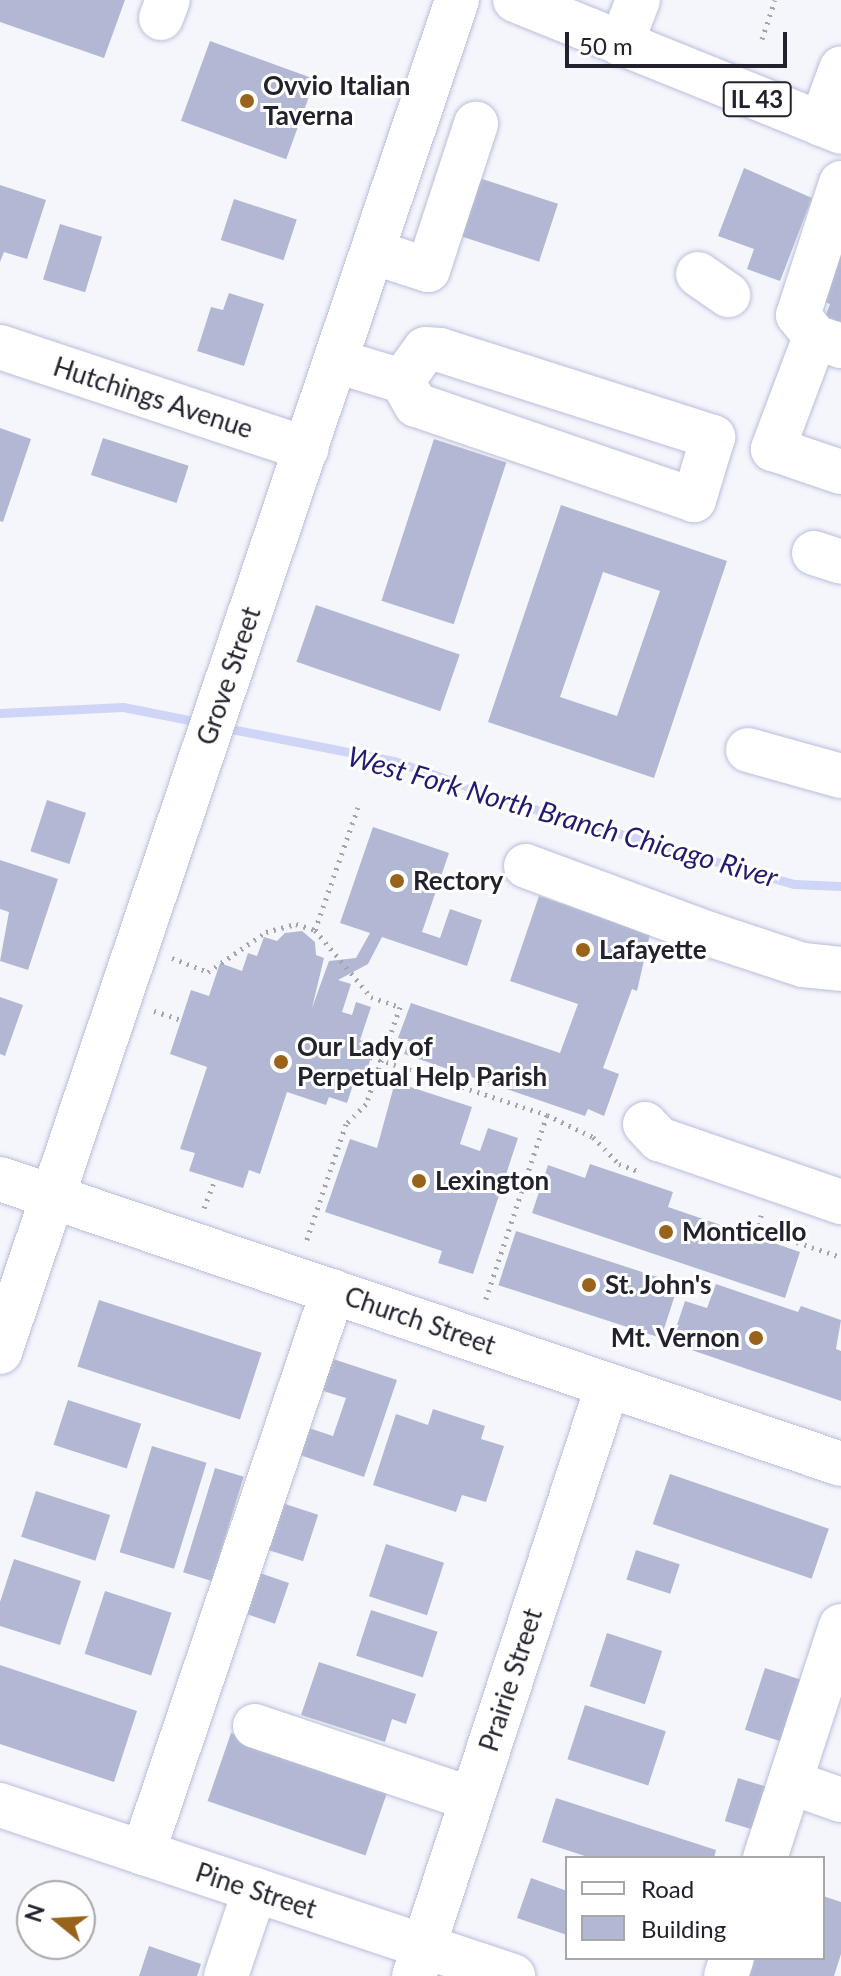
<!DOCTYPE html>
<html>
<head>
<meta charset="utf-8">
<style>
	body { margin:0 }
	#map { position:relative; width:841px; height:1976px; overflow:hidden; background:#f5f6fc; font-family:Lato,sans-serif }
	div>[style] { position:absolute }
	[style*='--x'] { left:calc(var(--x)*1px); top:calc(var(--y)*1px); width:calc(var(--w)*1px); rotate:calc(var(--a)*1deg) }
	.stream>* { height:9px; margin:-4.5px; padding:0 4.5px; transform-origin:4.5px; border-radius:4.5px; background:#cfd5f6 }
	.building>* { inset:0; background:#b2b7d3; transform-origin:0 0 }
	.path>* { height:5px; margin-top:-2.5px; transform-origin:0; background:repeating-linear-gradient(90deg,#a3a4ac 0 2px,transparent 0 8px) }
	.roads { filter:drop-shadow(0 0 2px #b9beda) drop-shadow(0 0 2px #b9beda) }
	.minor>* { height:44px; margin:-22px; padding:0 22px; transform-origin:22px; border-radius:22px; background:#fff }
	.major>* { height:44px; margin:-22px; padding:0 22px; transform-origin:22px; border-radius:22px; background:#fff }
	.dots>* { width:22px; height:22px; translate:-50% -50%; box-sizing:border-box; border:4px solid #fff; border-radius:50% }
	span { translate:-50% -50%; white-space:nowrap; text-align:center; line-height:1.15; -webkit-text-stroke:6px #fff; paint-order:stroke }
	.shield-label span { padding:2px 6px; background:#fff; border:2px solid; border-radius:6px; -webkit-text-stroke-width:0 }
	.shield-label { font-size:24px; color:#21222d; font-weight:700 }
	.poi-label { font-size:26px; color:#21222d; font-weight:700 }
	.left { translate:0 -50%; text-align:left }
	.right { translate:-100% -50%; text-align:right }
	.street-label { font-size:26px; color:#21222d }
	.water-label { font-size:28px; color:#231872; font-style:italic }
	.legend { position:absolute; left:565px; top:1856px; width:260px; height:104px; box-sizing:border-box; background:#fff; border:2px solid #a6a7ab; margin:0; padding:10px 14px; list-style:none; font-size:24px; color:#21222d }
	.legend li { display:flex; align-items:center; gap:16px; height:40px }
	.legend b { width:40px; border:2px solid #a6a7ab }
	.north { position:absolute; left:16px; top:1880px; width:80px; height:80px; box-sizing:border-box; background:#fff; border:2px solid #a6a7ab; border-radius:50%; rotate:288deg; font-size:22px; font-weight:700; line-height:32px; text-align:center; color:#21222d }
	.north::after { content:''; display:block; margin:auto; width:28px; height:36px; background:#99631c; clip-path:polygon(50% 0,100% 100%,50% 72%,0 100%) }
	.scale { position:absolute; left:565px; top:32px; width:222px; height:36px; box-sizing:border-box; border:4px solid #21222d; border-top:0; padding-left:10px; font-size:24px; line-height:28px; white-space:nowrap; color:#21222d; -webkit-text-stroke:6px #fff; paint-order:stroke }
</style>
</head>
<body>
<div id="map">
	<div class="stream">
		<i style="--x:0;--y:713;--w:123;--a:-2.8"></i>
		<i style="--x:123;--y:707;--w:77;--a:11.2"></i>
		<i style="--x:221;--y:727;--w:176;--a:11.1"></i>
		<i style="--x:394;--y:761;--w:141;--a:19.1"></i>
		<i style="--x:527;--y:807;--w:278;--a:16.1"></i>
		<i style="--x:794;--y:884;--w:47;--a:2.4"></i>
	</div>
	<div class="building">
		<i style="clip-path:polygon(0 0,125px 0,104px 58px,0 22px)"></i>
		<i style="left:210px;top:41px;width:112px;height:85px;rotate:20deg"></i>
		<i style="clip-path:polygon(744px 168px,812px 198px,780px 281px,747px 269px,754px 249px,718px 236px)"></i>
		<i style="left:479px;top:178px;width:83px;height:61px;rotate:18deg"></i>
		<i style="clip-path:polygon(0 185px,46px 200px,27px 259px,4px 252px,0 262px)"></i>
		<i style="left:234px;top:199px;width:66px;height:43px;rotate:18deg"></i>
		<i style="left:60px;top:224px;width:44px;height:58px;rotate:17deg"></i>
		<i style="clip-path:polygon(841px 234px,841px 322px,825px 317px,830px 304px,817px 299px)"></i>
		<i style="clip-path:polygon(229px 293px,264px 304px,244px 366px,197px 351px,211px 307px,223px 310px)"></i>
		<i style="clip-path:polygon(0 428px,31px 439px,3px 522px,0 521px)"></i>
		<i style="left:103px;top:438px;width:90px;height:39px;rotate:18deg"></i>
		<i style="left:434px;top:439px;width:76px;height:170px;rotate:18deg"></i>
		<i style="clip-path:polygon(evenodd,561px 505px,727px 561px,654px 778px,488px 722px,561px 505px,603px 572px,660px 591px,617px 716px,560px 697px,603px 572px)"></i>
		<i style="left:316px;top:605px;width:152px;height:60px;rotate:19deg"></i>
		<i style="left:47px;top:800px;width:41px;height:54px;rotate:18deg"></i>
		<i style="clip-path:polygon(373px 827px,449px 853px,422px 932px,440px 938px,450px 909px,482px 920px,467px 966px,382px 937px,368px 964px,338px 980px,351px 984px,342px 1012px,352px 1015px,356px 1002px,371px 1007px,360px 1040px,375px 1045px,366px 1073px,358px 1070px,347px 1103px,329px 1097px,326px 1105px,287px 1092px,260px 1174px,249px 1170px,243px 1188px,189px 1171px,195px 1153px,180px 1149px,207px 1067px,170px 1054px,191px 990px,209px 996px,220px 963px,242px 971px,248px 953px,257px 956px,264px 937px,277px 941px,285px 933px,302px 931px,315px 942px,316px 955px,324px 958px,312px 1008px,329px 961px,356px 958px,370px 933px,340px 923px)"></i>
		<i style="clip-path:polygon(0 860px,58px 879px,28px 970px,0 961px,9px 912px,0 909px)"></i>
		<i style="clip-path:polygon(539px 896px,650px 934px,637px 991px,632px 989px,603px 1068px,619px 1074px,604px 1116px,588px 1109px,585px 1116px,404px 1054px,409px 1041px,398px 1038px,411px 1003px,560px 1053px,578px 1004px,510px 981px)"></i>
		<i style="clip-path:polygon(0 997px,23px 1005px,5px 1056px,0 1054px)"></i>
		<i style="clip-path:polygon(395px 1082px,472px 1107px,460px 1144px,480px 1151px,488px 1128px,518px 1138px,473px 1274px,438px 1263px,442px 1251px,325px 1212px,350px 1139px,377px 1148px)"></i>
		<i style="clip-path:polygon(590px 1164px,673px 1192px,668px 1207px,800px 1252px,785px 1298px,532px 1213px,548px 1165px,585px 1178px)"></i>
		<i style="left:516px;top:1231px;width:171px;height:57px;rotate:18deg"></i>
		<i style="clip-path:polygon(716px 1284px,798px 1312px,801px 1306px,841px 1320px,836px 1349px,841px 1351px,841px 1401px,671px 1343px,685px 1301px,707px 1308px)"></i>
		<i style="left:99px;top:1300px;width:171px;height:70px;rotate:18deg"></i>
		<i style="clip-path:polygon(330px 1358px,397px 1380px,364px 1477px,297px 1454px,306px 1427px,333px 1436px,346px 1398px,320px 1390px)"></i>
		<i style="left:68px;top:1400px;width:77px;height:47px;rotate:18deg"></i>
		<i style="clip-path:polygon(433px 1409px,485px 1426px,481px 1439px,504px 1446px,486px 1502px,462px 1495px,456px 1512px,373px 1485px,396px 1414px,428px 1425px)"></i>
		<i style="left:152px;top:1446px;width:57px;height:111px;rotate:17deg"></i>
		<i style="left:215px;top:1468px;width:30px;height:109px;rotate:17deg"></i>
		<i style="left:670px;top:1474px;width:168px;height:53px;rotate:19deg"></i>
		<i style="left:36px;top:1491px;width:78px;height:48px;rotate:18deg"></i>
		<i style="left:282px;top:1503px;width:38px;height:49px;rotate:18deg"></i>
		<i style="left:386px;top:1544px;width:61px;height:55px;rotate:18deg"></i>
		<i style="left:636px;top:1550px;width:46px;height:31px;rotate:18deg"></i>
		<i style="clip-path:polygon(14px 1559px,81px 1581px,60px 1645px,0 1626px,0 1602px)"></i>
		<i style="left:254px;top:1571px;width:37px;height:43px;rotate:19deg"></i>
		<i style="left:105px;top:1591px;width:70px;height:66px;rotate:18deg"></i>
		<i style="left:371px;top:1610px;width:70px;height:48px;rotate:18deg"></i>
		<i style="left:607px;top:1633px;width:58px;height:56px;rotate:18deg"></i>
		<i style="clip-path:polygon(319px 1662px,416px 1694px,406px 1724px,392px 1719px,385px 1742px,301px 1715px)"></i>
		<i style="clip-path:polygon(0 1665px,137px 1711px,114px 1782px,0 1744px)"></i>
		<i style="left:765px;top:1668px;width:41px;height:65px;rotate:18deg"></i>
		<i style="left:585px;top:1705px;width:85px;height:57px;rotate:18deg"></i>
		<i style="left:231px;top:1733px;width:167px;height:72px;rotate:19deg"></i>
		<i style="left:738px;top:1778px;width:34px;height:45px;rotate:17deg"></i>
		<i style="clip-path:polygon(556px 1798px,716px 1850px,714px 1858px,591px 1858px,542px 1842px)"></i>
		<i style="clip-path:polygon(531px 1878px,567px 1891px,567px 1935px,517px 1918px)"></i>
		<i style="clip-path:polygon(823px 1896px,841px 1902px,841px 1954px,834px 1976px,739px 1976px,746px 1958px,823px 1958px)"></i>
		<i style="clip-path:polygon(149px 1946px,201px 1964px,197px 1976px,139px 1976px)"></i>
	</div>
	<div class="path">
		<i style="--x:762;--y:39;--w:41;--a:-71.6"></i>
		<i style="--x:315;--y:930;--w:130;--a:-70.7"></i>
		<i style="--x:172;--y:958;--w:39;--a:21"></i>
		<i style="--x:208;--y:972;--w:70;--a:-34.6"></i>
		<i style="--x:266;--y:932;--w:31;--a:-15"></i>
		<i style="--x:296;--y:924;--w:20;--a:18"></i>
		<i style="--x:315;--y:930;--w:87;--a:50.1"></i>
		<i style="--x:371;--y:997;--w:31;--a:19"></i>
		<i style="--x:400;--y:1007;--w:103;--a:109.3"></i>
		<i style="--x:366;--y:1104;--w:28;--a:135"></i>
		<i style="--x:346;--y:1124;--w:125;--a:108.7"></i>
		<i style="--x:154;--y:1011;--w:28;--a:18"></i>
		<i style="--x:371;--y:1057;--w:185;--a:18.2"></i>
		<i style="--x:547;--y:1115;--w:199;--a:108.4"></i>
		<i style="--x:547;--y:1115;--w:51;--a:25.6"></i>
		<i style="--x:593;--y:1137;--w:37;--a:46"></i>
		<i style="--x:619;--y:1164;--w:20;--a:20"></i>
		<i style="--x:204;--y:1208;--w:31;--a:-69"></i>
		<i style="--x:761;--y:1215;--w:14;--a:98"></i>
		<i style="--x:759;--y:1229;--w:87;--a:18.9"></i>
	</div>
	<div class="roads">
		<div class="minor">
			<i style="--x:161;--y:18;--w:19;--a:-69"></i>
			<i style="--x:621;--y:44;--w:47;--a:-68.9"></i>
			<i style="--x:821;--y:124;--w:59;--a:-70"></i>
			<i style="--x:841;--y:183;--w:139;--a:108"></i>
			<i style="--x:798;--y:315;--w:28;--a:52"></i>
			<i style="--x:815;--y:337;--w:28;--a:19"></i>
			<i style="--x:373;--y:252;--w:58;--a:18.1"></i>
			<i style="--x:428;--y:270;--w:154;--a:-71.8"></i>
			<i style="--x:698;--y:274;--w:37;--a:35"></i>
			<i style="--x:815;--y:337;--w:120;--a:110.6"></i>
			<i style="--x:773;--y:449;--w:72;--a:18.7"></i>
			<i style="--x:0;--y:347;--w:323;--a:18.4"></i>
			<i style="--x:336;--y:361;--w:69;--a:16.9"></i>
			<i style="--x:402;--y:381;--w:39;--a:-54"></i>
			<i style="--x:425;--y:349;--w:15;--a:4"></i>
			<i style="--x:440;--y:350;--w:287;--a:17.7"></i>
			<i style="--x:713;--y:437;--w:66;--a:106.8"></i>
			<i style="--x:694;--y:500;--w:294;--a:-161.1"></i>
			<i style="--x:416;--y:405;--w:28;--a:-120"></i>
			<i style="--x:814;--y:553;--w:28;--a:18"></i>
			<i style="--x:748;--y:750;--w:97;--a:15.6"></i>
			<i style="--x:526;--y:866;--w:195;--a:20.4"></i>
			<i style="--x:709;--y:934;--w:99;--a:18.3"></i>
			<i style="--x:803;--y:965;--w:38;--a:6"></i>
			<i style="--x:645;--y:1124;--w:21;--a:47"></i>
			<i style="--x:659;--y:1139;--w:193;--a:19.1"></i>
			<i style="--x:0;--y:1179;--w:888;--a:18.72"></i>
			<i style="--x:0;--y:1352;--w:1427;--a:-71.32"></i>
			<i style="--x:255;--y:1726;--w:229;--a:18.6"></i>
			<i style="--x:790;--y:1782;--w:54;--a:19.4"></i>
			<i style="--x:0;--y:1805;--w:541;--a:18.43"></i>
			<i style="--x:143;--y:1853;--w:593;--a:-71.32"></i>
			<i style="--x:765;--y:1858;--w:244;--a:-71.9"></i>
			<i style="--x:226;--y:1976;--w:91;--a:-71.4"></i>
			<i style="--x:414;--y:1976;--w:622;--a:-71.83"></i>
			<i style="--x:726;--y:1976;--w:19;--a:-72"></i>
		</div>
		<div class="major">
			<i style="--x:515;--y:0;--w:352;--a:22"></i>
		</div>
	</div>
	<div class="dots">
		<i style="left:247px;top:101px;background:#99631c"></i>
		<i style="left:397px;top:881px;background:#99631c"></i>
		<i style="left:583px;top:950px;background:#99631c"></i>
		<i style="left:281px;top:1062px;background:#99631c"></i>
		<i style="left:419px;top:1181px;background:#99631c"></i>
		<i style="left:666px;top:1232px;background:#99631c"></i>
		<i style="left:589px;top:1285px;background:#99631c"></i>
		<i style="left:756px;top:1338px;background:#99631c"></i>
	</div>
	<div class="shield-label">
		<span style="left:757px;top:99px">IL 43</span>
	</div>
	<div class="poi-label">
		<span class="left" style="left:263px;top:101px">Ovvio Italian<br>Taverna</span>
		<span class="left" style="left:413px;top:881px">Rectory</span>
		<span class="left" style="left:599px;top:950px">Lafayette</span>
		<span class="left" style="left:297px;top:1062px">Our Lady of<br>Perpetual Help Parish</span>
		<span class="left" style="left:435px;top:1181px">Lexington</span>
		<span class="left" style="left:682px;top:1232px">Monticello</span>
		<span class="left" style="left:605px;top:1285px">St. John's</span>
		<span class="right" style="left:740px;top:1338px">Mt. Vernon</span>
	</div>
	<div class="street-label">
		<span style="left:153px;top:398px;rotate:18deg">Hutchings Avenue</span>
		<span style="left:229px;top:676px;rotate:-71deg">Grove Street</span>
		<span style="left:420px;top:1321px;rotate:19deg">Church Street</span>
		<span style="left:511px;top:1680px;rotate:-72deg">Prairie Street</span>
		<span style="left:256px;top:1891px;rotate:18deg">Pine Street</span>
	</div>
	<div class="water-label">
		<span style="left:563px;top:816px;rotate:16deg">West Fork North Branch Chicago River</span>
	</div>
	<ul class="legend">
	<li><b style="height:10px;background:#fff"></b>Road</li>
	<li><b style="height:22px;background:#b2b7d3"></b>Building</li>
	</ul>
	<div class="north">N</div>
	<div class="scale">50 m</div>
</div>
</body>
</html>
